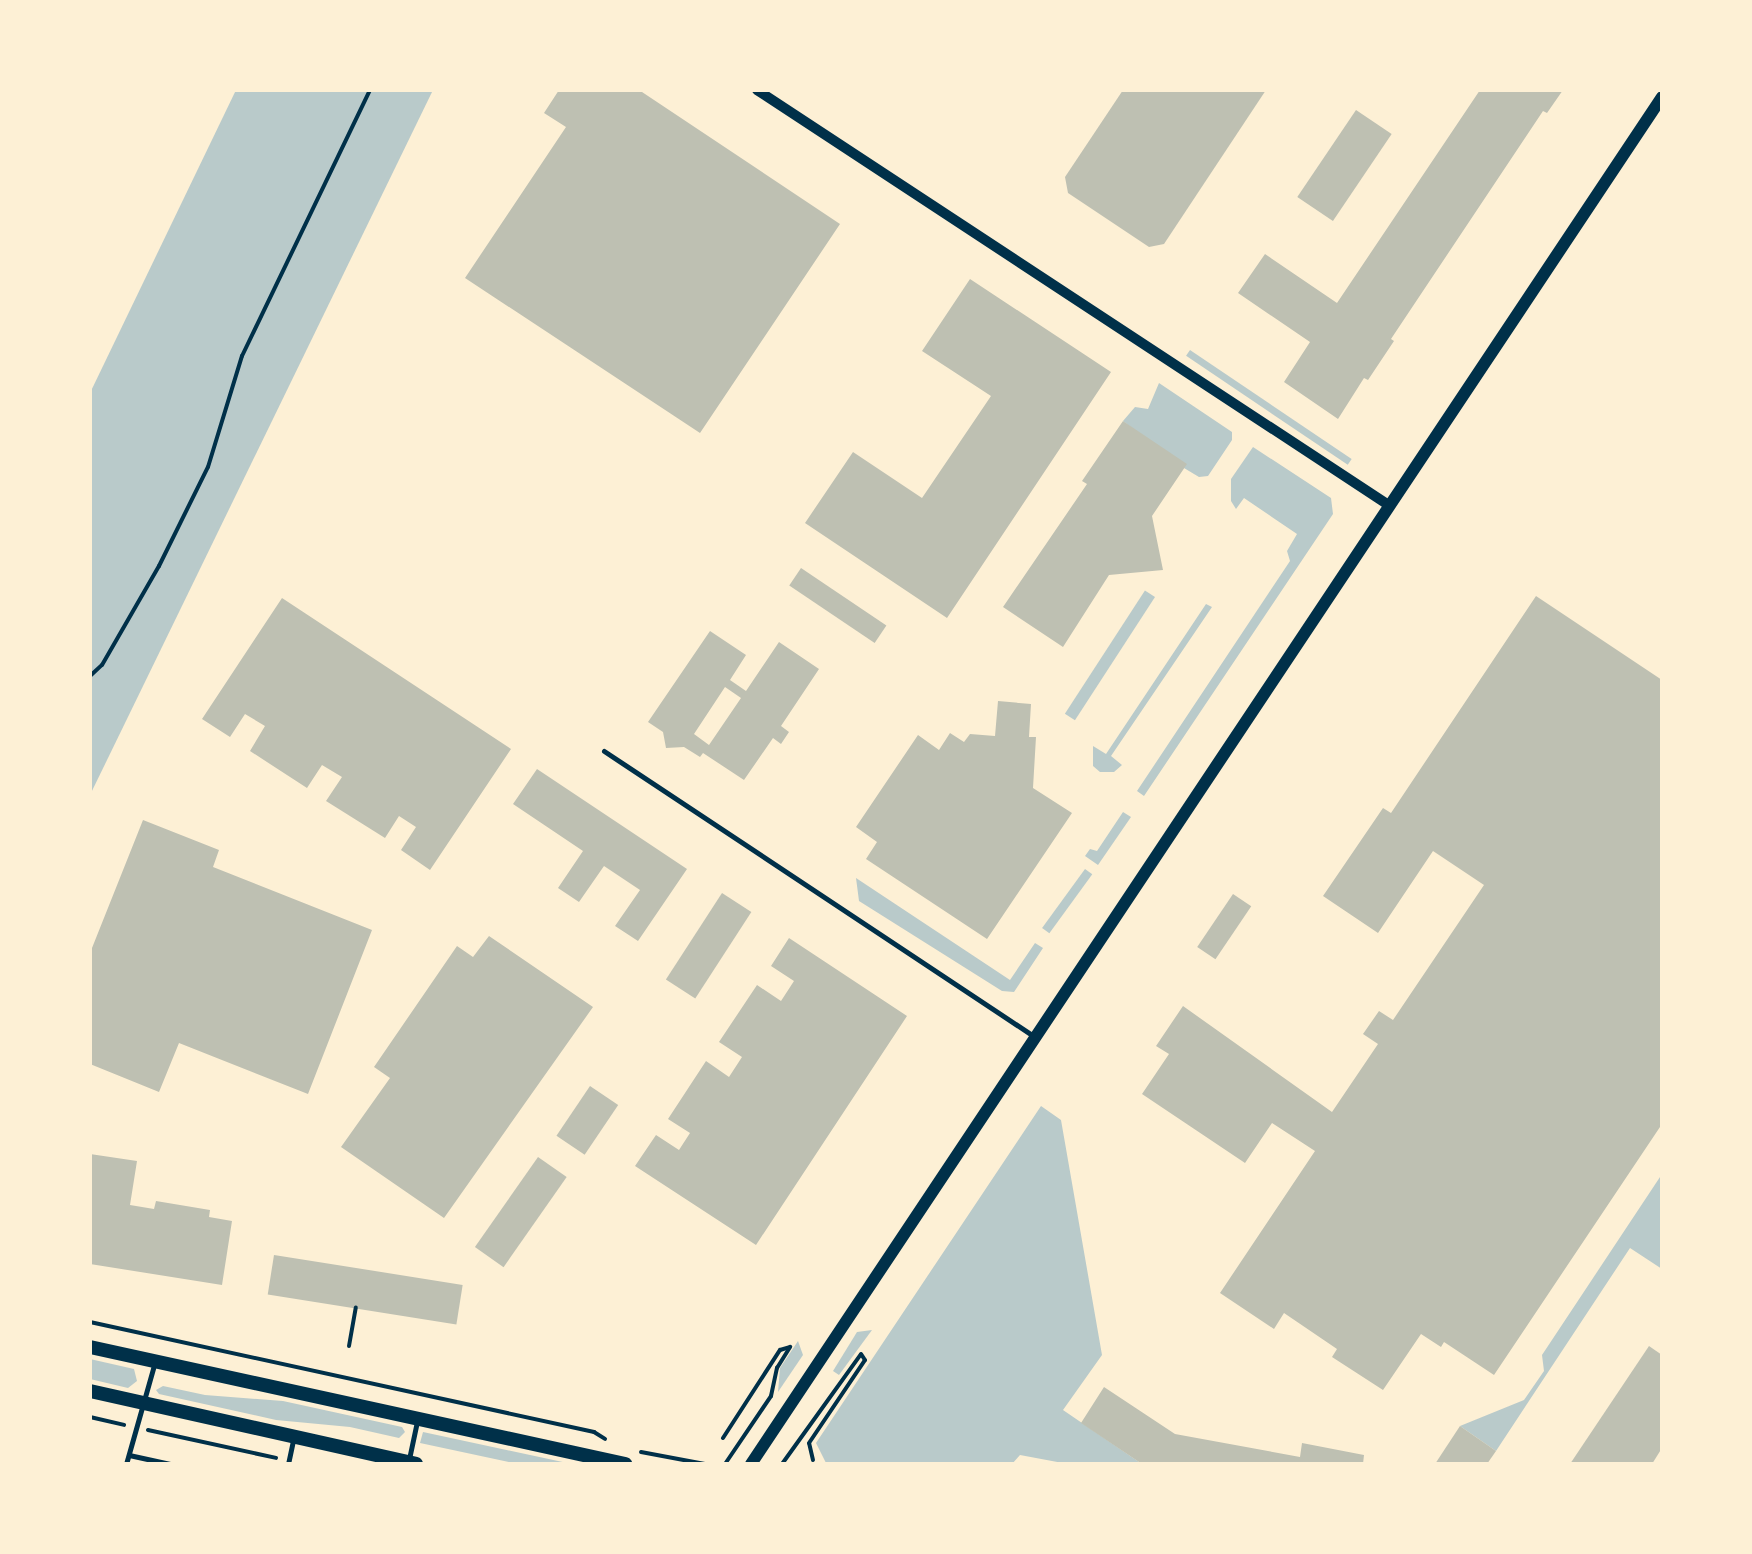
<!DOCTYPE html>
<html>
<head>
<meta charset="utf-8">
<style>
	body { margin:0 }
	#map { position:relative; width:1752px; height:1554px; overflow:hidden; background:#fdf0d5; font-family:"Fira Sans Condensed",sans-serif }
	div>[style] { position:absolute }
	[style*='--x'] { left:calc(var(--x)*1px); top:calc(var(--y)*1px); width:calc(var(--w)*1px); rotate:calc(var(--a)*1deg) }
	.green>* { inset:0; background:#b9caca; transform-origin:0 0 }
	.building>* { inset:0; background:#bec0b2; transform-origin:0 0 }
	.path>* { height:4px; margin:-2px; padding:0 2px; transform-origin:2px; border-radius:2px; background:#003049 }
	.service>* { height:5px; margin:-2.5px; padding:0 2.5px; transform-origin:2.5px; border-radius:2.5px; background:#003049 }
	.minor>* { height:10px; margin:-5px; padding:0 5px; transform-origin:5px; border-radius:5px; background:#003049 }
	.tertiary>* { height:12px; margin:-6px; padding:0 6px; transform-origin:6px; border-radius:6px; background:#003049 }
	.secondary>* { height:14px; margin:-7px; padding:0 7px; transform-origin:7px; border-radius:7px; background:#003049 }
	span { translate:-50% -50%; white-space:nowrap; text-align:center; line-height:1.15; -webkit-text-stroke:10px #fdf0d5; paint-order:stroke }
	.frame { position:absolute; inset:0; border:92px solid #fdf0d5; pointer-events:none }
</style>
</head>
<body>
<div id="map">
	<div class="green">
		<i style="clip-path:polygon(236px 90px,433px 90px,90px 795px,90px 393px)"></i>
		<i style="left:1190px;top:350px;width:195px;height:7px;rotate:34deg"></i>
		<i style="clip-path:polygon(1159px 383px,1232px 432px,1232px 440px,1208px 476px,1199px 477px,1184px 468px,1123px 421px,1135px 407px,1148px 409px)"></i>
		<i style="clip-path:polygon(1253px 447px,1331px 498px,1333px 514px,1144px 796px,1137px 791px,1290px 561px,1287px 551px,1297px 534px,1244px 498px,1236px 509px,1231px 501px,1231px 479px)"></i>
		<i style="left:1155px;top:597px;width:147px;height:12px;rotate:123deg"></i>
		<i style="clip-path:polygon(1206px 604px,1212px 607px,1111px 756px,1122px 765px,1114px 772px,1100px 772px,1093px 766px,1093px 746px,1106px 754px)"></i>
		<i style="clip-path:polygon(1123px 812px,1131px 817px,1098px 865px,1085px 856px,1090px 849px,1097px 851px)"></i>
		<i style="left:1085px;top:869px;width:9px;height:73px;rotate:36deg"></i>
		<i style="clip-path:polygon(856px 878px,1010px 980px,1035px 943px,1043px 948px,1014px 992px,1002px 991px,859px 901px)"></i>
		<i style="clip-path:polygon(1041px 1106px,1061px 1120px,1102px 1355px,1063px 1410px,1142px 1464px,1068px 1464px,1020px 1455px,1012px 1464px,826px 1463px,816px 1443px)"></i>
		<i style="clip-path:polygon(1662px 1174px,1662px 1269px,1630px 1248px,1496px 1451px,1460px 1426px,1524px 1400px,1544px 1371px,1542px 1355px)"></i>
		<i style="clip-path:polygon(872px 1330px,839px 1375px,833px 1371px,857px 1332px)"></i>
		<i style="clip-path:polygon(798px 1341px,803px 1355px,778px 1392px,780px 1368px)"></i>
		<i style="clip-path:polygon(90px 1359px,134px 1369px,137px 1381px,128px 1388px,90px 1379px)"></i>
		<i style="clip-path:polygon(163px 1386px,205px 1395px,283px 1401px,402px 1427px,405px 1432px,399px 1438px,350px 1427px,276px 1420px,159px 1394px,156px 1390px)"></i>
		<i style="clip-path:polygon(423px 1432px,572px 1464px,518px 1464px,420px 1443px)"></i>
	</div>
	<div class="building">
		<i style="clip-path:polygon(559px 90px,639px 90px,840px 224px,700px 433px,465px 278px,566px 127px,544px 113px)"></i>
		<i style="clip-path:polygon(1123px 90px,1266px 90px,1164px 244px,1149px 247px,1068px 193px,1065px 177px)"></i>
		<i style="clip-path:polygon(1480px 90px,1563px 90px,1547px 113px,1543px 111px,1391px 339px,1394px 341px,1368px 380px,1364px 378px,1338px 419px,1284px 382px,1310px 342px,1238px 293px,1265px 254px,1337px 303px)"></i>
		<i style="left:1356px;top:110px;width:43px;height:105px;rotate:34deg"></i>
		<i style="clip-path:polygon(970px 279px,1111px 372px,947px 618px,805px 523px,853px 452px,922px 498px,991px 396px,922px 351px)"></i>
		<i style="clip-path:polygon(1123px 421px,1187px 464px,1152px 516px,1163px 570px,1109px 575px,1063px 647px,1003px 607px,1087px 484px,1082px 481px)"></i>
		<i style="left:801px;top:568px;width:103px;height:21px;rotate:34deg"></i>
		<i style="clip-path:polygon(1536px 596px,1662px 680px,1662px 1124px,1494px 1375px,1444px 1342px,1441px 1347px,1421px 1334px,1383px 1390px,1332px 1357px,1337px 1349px,1284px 1313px,1274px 1329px,1220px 1293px,1315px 1151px,1272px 1123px,1245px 1163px,1142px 1094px,1169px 1054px,1156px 1046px,1183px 1006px,1332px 1112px,1378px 1044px,1363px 1034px,1379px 1011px,1393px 1020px,1484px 885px,1433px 851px,1378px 933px,1323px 896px,1383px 808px,1391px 813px)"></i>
		<i style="clip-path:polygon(282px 598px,511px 749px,430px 870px,401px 850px,416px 827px,399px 816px,385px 838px,326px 801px,342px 777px,322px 765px,307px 788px,250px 751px,265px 726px,245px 714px,230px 737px,202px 719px)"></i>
		<i style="clip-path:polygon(evenodd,710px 631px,746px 655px,730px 680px,746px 691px,779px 642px,819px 669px,781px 726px,789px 732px,781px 744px,773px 738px,744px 780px,703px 753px,700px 757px,684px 747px,666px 748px,663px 732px,648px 722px,710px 631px,725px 687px,741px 698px,709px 745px,694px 734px,725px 687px)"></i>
		<i style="clip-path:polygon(998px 701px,1031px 704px,1029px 737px,1036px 737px,1033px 788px,1072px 813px,987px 939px,866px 859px,877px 842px,856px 827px,918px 735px,939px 750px,950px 733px,964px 742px,970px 734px,995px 736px)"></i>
		<i style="clip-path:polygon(537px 769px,687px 869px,638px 941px,615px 926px,640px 890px,604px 866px,579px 902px,558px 888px,583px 851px,513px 804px)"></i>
		<i style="clip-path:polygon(143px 820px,219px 850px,213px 867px,372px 930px,308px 1094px,179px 1043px,159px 1092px,90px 1064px,90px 953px)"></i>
		<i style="left:722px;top:893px;width:35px;height:103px;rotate:33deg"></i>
		<i style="left:1233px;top:894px;width:22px;height:64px;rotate:34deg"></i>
		<i style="clip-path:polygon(489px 936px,593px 1007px,444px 1218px,341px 1147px,390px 1078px,374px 1067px,457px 946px,473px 957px)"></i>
		<i style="clip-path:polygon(789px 938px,907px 1016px,756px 1245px,635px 1166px,656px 1135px,679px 1150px,690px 1133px,668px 1119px,706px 1061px,729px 1077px,742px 1057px,719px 1042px,757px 985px,781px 1001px,794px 981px,771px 966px)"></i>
		<i style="left:590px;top:1086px;width:34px;height:60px;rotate:34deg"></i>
		<i style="clip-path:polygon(90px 1154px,137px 1161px,130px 1205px,154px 1209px,156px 1201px,210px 1210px,209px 1217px,232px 1221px,222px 1285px,90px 1264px)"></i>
		<i style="left:538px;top:1157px;width:35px;height:110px;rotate:35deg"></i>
		<i style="left:274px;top:1255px;width:191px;height:40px;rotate:9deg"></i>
		<i style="clip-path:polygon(1649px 1346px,1662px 1355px,1662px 1448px,1652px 1464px,1570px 1464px)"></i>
		<i style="clip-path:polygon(1104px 1387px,1175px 1434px,1300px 1457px,1302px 1443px,1364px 1455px,1363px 1464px,1142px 1464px,1081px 1423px)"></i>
		<i style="clip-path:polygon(1460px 1426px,1496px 1451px,1487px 1464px,1435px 1464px)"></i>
	</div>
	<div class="path">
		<i style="--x:90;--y:676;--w:16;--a:-43"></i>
		<i style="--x:102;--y:665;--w:114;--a:-60.1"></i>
		<i style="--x:159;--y:566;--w:110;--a:-63.7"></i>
		<i style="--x:208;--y:467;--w:116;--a:-73"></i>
		<i style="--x:242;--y:356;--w:295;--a:-64.3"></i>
		<i style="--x:90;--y:1322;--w:516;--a:12.31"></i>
		<i style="--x:594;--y:1432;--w:13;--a:32"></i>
		<i style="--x:349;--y:1346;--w:39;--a:-80"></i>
		<i style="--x:90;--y:1417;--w:35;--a:13"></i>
		<i style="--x:148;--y:1430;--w:131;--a:12.3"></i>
		<i style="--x:723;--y:1438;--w:105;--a:-57.1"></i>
		<i style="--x:780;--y:1350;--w:10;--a:-17"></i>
		<i style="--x:641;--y:1452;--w:65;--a:10.6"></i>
		<i style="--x:813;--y:1460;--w:17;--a:-103"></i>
		<i style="--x:809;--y:1443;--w:100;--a:-56"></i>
		<i style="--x:865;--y:1360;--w:7;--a:-124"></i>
		<i style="--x:725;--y:1464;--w:82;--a:-55.9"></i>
		<i style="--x:771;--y:1396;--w:29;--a:-78"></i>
		<i style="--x:777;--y:1368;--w:25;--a:-58"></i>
		<i style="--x:782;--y:1464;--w:135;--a:-54.3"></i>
	</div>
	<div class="service">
		<i style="--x:604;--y:751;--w:517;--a:33.57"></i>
		<i style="--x:129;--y:1455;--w:42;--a:12.4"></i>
		<i style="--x:409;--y:1459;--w:39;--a:-78"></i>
		<i style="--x:126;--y:1464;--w:103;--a:-74.2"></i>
		<i style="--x:288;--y:1464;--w:25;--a:-78"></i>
	</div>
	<div class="minor">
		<i style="--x:757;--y:90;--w:757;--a:33.31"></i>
	</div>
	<div class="tertiary">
		<i style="--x:751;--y:1464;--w:1643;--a:-56.32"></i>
	</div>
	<div class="secondary">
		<i style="--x:90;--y:1347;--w:548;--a:12.34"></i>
		<i style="--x:90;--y:1391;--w:334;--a:12.6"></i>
	</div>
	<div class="frame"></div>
</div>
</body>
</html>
